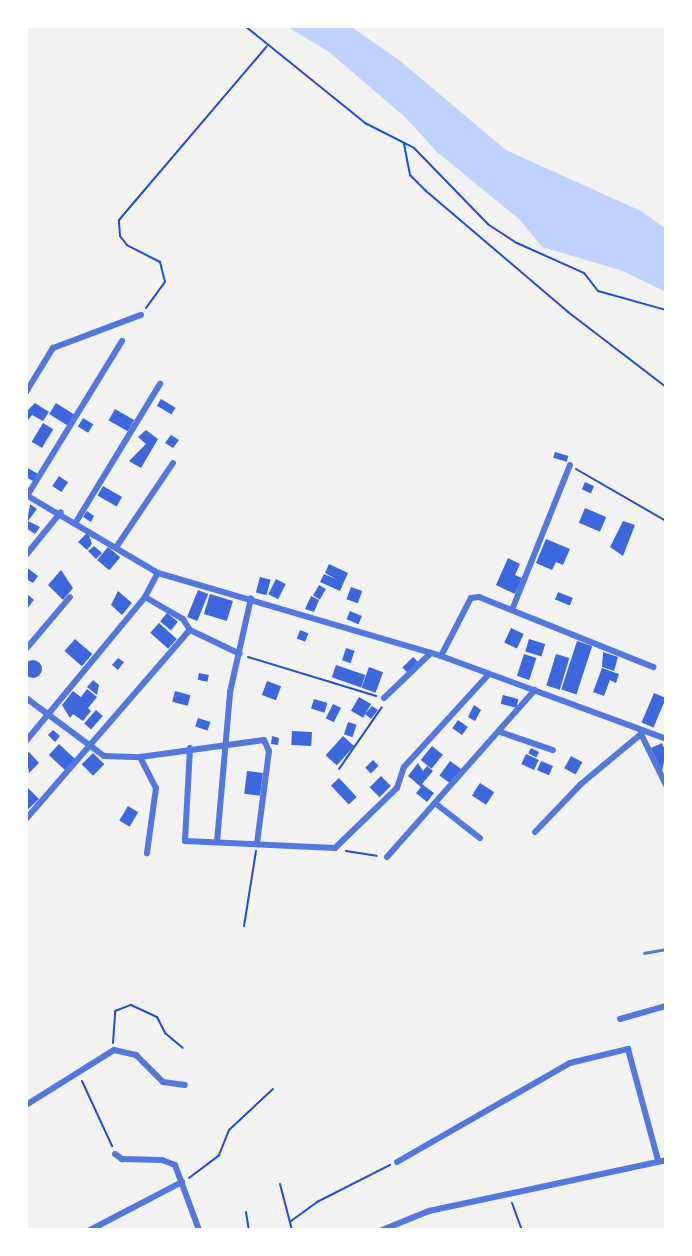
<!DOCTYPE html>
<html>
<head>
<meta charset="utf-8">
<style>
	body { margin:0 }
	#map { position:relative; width:692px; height:1256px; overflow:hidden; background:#f2f2f2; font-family:Commissioner,sans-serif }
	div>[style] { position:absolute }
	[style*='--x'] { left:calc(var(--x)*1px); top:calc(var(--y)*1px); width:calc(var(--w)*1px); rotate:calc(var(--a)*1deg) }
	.water>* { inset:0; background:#bfd3fe }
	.building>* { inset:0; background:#3d67dc; transform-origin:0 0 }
	.round { border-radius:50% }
	.path>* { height:2px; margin:-1px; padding:0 1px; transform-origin:1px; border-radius:1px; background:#1d4ed8 }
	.service>* { height:2.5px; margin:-1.25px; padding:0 1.25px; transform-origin:1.25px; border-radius:1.25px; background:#5277de }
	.minor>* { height:6px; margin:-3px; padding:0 3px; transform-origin:3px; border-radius:3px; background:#5277de }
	span { translate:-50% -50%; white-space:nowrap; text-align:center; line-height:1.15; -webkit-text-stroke:5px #fff; paint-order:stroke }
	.frame { position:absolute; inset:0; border:28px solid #fff; pointer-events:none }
</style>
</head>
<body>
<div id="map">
	<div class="water">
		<i style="clip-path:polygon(286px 26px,350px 26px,399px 60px,506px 150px,641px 211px,666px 229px,666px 292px,623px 271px,542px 247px,519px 219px,437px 152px,405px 117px,329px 52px)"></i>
	</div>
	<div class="building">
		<i style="left:161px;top:399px;width:17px;height:8px;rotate:31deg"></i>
		<i style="clip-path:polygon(35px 403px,49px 412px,43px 421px,32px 415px,26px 423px,26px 412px)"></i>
		<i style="left:56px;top:403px;width:22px;height:13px;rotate:32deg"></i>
		<i style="left:115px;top:409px;width:22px;height:13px;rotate:30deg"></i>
		<i style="left:83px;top:418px;width:12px;height:10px;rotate:31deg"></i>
		<i style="left:43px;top:423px;width:12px;height:22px;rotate:31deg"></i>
		<i style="clip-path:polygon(146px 430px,158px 439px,141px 468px,129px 461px,146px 444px,138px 437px)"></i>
		<i style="clip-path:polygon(171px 435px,179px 440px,173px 448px,165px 443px)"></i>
		<i style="left:555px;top:452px;width:14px;height:6px;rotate:17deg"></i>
		<i style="clip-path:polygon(26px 467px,38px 474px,33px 481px,26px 477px)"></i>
		<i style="left:59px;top:476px;width:11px;height:12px;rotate:34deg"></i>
		<i style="left:585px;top:482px;width:10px;height:8px;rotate:24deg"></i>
		<i style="left:103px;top:486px;width:22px;height:11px;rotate:30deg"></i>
		<i style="clip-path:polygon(30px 504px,37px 509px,28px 521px,40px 527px,35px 534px,26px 528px)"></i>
		<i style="left:585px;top:508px;width:23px;height:16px;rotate:23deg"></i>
		<i style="clip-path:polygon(87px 511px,94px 516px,91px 522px,83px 517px)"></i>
		<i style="clip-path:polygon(623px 521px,635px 525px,623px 556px,610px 547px)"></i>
		<i style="clip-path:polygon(88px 532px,92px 544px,87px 550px,78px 542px)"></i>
		<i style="clip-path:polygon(546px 539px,570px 549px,563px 565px,556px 562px,552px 570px,536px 563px)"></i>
		<i style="clip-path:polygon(94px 546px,102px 553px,96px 559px,88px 551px)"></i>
		<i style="left:108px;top:547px;width:16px;height:17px;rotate:40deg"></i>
		<i style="clip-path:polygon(508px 558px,520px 564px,515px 575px,522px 578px,515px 594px,496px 585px)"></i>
		<i style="clip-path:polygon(329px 564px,348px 573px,340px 591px,320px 582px,324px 574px,336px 579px,325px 573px)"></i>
		<i style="clip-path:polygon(26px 567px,38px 576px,33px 583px,26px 579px)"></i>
		<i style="clip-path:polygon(61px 570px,73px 588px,63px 600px,48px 585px)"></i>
		<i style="left:260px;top:577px;width:11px;height:16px;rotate:15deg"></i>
		<i style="left:276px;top:579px;width:11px;height:17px;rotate:27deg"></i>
		<i style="left:319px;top:585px;width:8px;height:12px;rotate:30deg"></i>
		<i style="left:351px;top:587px;width:12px;height:13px;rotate:20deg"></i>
		<i style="left:198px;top:590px;width:11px;height:29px;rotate:22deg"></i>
		<i style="clip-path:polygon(118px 591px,132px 603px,122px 615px,111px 605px)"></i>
		<i style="left:558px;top:592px;width:16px;height:8px;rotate:22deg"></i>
		<i style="clip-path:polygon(26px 593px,34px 600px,26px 610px)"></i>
		<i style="left:210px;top:594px;width:24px;height:21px;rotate:17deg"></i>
		<i style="clip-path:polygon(311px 596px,319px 600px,314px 612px,305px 609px)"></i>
		<i style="left:350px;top:611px;width:13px;height:9px;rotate:23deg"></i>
		<i style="left:167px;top:613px;width:14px;height:11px;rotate:39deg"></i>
		<i style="left:159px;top:623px;width:24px;height:13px;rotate:42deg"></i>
		<i style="left:511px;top:628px;width:14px;height:16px;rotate:25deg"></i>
		<i style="left:300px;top:630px;width:9px;height:9px;rotate:21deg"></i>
		<i style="left:75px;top:639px;width:23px;height:16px;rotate:41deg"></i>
		<i style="left:529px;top:639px;width:17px;height:13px;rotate:17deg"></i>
		<i style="left:577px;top:641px;width:16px;height:51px;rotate:18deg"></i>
		<i style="left:346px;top:648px;width:9px;height:13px;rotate:18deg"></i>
		<i style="clip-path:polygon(603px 652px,618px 657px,614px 671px,602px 667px)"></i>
		<i style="left:524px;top:654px;width:13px;height:23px;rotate:18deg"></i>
		<i style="left:556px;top:654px;width:14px;height:33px;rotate:17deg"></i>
		<i style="left:413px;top:657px;width:7px;height:15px;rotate:45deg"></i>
		<i style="clip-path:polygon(118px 658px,124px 662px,118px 670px,112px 665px)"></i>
		<i class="round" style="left:24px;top:660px;width:18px;height:18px"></i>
		<i style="left:336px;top:665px;width:31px;height:13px;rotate:19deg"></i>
		<i style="left:369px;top:667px;width:15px;height:22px;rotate:20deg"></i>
		<i style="clip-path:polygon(602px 668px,619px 674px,616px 683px,610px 680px,604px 696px,593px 692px)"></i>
		<i style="left:199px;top:673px;width:10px;height:7px;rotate:11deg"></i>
		<i style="clip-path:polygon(93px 680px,99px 685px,97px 695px,87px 687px)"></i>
		<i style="left:267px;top:681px;width:15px;height:15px;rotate:20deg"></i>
		<i style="clip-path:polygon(87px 689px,97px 697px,88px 708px,91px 711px,83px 721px,73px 714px,70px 718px,62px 705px,73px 691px,81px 697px)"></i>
		<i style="left:175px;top:691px;width:16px;height:11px;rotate:15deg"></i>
		<i style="left:654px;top:693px;width:13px;height:32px;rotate:23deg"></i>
		<i style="left:503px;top:695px;width:16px;height:9px;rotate:15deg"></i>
		<i style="left:359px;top:697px;width:14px;height:16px;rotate:30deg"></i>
		<i style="left:314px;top:699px;width:14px;height:10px;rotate:17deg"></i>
		<i style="left:333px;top:704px;width:9px;height:16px;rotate:27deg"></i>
		<i style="clip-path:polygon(474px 705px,481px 710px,475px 721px,468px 717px)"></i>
		<i style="clip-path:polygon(372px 706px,378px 710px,371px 719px,365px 714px)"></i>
		<i style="left:96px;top:710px;width:9px;height:18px;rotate:41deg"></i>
		<i style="left:198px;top:718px;width:13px;height:9px;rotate:18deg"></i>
		<i style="left:458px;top:720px;width:12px;height:10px;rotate:35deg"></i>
		<i style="left:348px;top:722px;width:9px;height:13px;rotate:18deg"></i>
		<i style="clip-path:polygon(53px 730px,60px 736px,55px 742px,48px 735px)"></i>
		<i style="left:292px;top:731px;width:20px;height:14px;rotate:3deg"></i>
		<i style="clip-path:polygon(272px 736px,279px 738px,278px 745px,271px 744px)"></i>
		<i style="left:343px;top:736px;width:15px;height:26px;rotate:42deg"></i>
		<i style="clip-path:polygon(662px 743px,666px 752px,662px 771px,651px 748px)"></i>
		<i style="left:59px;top:744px;width:22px;height:15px;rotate:43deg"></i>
		<i style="left:432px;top:746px;width:14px;height:18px;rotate:39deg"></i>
		<i style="left:531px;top:748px;width:9px;height:6px;rotate:27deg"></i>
		<i style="clip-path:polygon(29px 752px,39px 763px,29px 773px,26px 755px)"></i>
		<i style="left:93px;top:753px;width:16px;height:16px;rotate:45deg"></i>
		<i style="left:526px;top:754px;width:14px;height:11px;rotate:25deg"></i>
		<i style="left:571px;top:756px;width:13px;height:14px;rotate:29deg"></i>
		<i style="left:373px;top:760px;width:8px;height:11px;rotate:45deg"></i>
		<i style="left:450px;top:761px;width:14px;height:18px;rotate:36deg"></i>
		<i style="left:541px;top:761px;width:13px;height:10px;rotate:23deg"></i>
		<i style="clip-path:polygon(418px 763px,423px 771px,427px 766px,433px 771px,422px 784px,434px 793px,427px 802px,416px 793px,421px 787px,408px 776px)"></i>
		<i style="left:247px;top:771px;width:16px;height:23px;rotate:7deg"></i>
		<i style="left:381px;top:776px;width:14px;height:16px;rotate:45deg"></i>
		<i style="left:339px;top:778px;width:26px;height:11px;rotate:47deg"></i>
		<i style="left:480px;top:783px;width:17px;height:15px;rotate:33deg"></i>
		<i style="clip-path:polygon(26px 786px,39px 799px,26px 811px)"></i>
		<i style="left:128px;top:806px;width:12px;height:17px;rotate:31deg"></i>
	</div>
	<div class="path">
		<i style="--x:245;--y:26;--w:154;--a:38.9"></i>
		<i style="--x:365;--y:123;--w:55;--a:27"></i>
		<i style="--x:414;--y:148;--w:107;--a:45.8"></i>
		<i style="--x:489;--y:225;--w:33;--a:33"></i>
		<i style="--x:517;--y:243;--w:73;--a:24.1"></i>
		<i style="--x:584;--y:273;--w:23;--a:52"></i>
		<i style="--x:598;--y:291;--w:71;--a:15.6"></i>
		<i style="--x:404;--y:144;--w:32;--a:79"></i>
		<i style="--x:410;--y:175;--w:23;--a:45"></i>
		<i style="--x:426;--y:191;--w:187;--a:40.4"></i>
		<i style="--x:568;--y:312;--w:123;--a:37.4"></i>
		<i style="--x:146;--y:308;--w:32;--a:-54"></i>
		<i style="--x:165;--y:282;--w:21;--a:-104"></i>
		<i style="--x:160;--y:262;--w:37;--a:-153"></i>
		<i style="--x:127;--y:245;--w:11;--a:-128"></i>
		<i style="--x:120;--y:236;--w:16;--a:-94"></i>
		<i style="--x:119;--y:220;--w:228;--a:-49.6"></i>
		<i style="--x:576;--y:469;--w:104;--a:30"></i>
		<i style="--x:248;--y:657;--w:134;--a:16.9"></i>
		<i style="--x:339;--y:769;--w:75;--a:-55.3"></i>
		<i style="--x:346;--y:851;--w:31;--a:9"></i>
		<i style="--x:244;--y:926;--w:76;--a:-80.9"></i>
		<i style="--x:113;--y:1043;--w:32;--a:-86"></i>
		<i style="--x:115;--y:1011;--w:17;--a:-21"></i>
		<i style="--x:131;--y:1005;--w:29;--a:25"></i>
		<i style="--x:157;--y:1017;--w:18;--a:63"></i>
		<i style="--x:165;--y:1033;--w:23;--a:40"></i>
		<i style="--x:82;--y:1081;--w:72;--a:65.2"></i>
		<i style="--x:189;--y:1178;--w:38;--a:-37"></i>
		<i style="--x:219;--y:1155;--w:27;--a:-68"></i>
		<i style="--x:229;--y:1130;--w:60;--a:-43"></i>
		<i style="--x:280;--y:1184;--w:48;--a:75.4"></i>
		<i style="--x:512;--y:1203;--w:29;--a:70"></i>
		<i style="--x:246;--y:1212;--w:18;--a:81"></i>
		<i style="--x:291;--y:1221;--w:32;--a:-36"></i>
		<i style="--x:317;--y:1202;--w:82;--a:-26.9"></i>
	</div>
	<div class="service">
		<i style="--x:644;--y:953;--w:22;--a:-10"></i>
	</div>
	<div class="minor">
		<i style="--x:26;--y:392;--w:52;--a:-58.5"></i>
		<i style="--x:53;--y:348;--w:94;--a:-20.6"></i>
		<i style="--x:26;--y:495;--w:153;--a:30.6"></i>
		<i style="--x:158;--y:573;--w:295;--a:16.3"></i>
		<i style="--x:441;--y:656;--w:240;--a:20.2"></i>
		<i style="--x:27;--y:496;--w:182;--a:-58.5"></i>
		<i style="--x:76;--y:522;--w:162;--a:-58.7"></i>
		<i style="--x:117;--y:546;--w:100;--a:-56"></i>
		<i style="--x:26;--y:555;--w:55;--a:-50.9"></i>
		<i style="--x:145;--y:597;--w:44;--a:30.1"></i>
		<i style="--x:183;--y:619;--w:13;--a:58"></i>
		<i style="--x:190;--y:630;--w:55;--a:25.6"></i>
		<i style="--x:512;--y:610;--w:156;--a:-68.2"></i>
		<i style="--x:26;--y:649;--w:68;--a:-49.8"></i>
		<i style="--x:441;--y:656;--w:65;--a:-62.7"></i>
		<i style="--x:471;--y:598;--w:8;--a:-7"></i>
		<i style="--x:479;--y:597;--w:188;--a:21.9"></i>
		<i style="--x:26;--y:698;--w:97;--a:36.6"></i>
		<i style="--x:104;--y:756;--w:36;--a:2"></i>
		<i style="--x:140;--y:757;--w:125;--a:-7.8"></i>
		<i style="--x:264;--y:740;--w:12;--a:66"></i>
		<i style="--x:269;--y:751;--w:93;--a:97.4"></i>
		<i style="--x:384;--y:698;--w:65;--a:-43.8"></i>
		<i style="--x:500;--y:732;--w:56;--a:18.8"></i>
		<i style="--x:26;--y:741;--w:187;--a:-50.4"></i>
		<i style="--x:145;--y:597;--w:27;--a:-62"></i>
		<i style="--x:190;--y:748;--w:93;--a:93.1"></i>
		<i style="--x:185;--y:841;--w:150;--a:2.7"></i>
		<i style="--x:335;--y:848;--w:86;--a:-44.1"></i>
		<i style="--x:397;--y:788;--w:22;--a:-72"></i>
		<i style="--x:404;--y:767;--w:126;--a:-47.6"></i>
		<i style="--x:140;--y:757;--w:35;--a:63"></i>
		<i style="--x:156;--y:788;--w:66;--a:97.9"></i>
		<i style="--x:435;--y:803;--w:57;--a:37.9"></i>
		<i style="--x:26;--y:819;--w:250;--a:-49.1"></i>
		<i style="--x:535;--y:832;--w:66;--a:-46.2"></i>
		<i style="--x:581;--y:784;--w:78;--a:-39.8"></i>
		<i style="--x:641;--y:734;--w:57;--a:63.9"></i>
		<i style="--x:217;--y:842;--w:151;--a:-85"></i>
		<i style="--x:230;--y:692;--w:96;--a:-77.4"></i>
		<i style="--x:387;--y:857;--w:223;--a:-48.5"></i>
		<i style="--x:620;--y:1019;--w:48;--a:-15.8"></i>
		<i style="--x:26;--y:1105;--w:104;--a:-32"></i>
		<i style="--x:114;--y:1050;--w:23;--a:13"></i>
		<i style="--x:136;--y:1055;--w:38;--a:45"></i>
		<i style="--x:163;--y:1082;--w:22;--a:8"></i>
		<i style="--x:115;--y:1154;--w:9;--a:36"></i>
		<i style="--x:122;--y:1159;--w:40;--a:1.4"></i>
		<i style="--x:162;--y:1160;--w:14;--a:21"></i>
		<i style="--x:175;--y:1165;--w:69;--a:69.7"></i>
		<i style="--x:397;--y:1162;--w:199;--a:-29.8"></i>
		<i style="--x:570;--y:1063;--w:60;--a:-13.6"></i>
		<i style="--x:628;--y:1049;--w:115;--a:74.9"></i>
		<i style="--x:90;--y:1230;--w:104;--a:-27.6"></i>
		<i style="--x:382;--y:1230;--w:51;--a:-22"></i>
		<i style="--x:429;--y:1211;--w:242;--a:-12.1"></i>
	</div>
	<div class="frame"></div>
</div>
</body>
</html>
